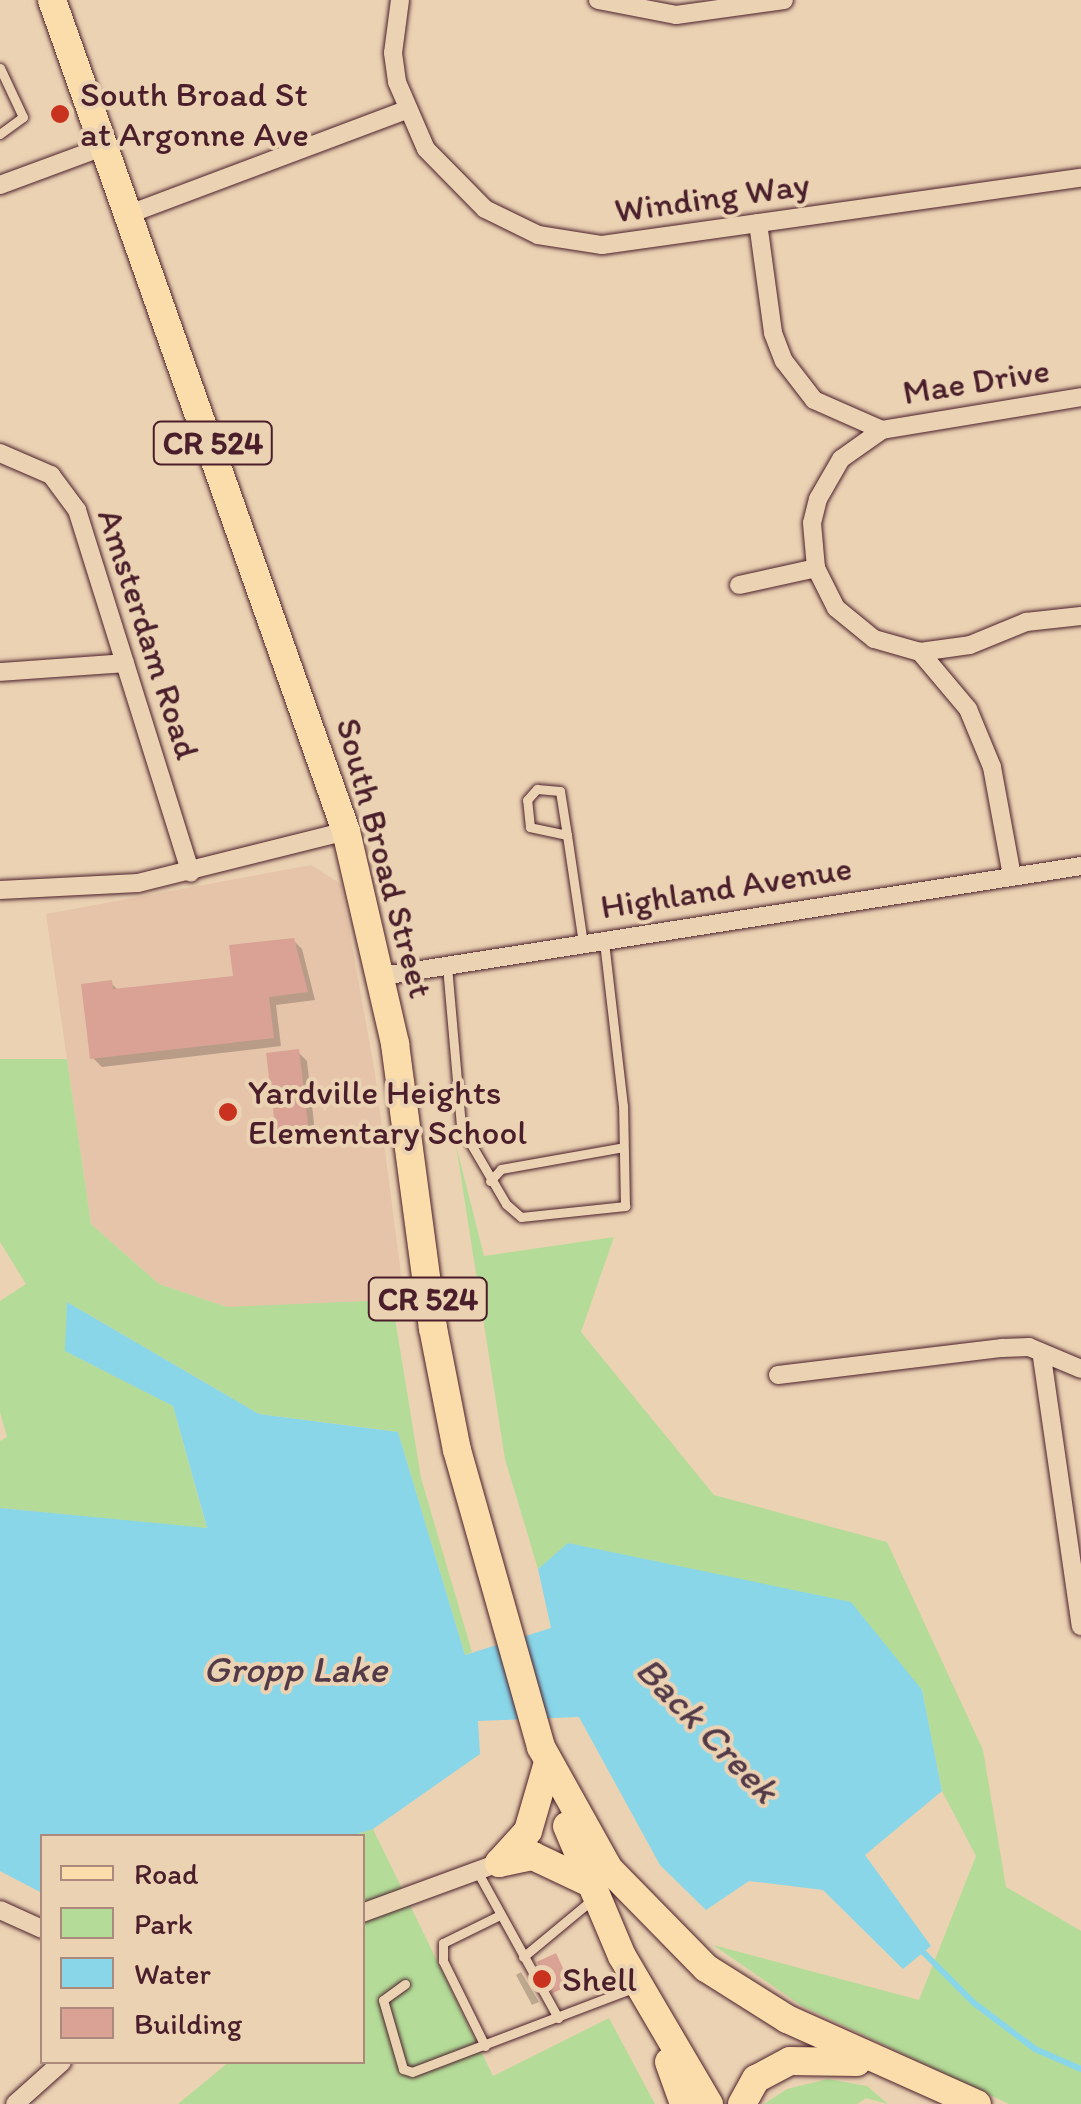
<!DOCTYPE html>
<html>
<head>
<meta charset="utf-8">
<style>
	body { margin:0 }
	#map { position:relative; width:1081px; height:2104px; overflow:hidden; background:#ebd2b3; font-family:Itim,sans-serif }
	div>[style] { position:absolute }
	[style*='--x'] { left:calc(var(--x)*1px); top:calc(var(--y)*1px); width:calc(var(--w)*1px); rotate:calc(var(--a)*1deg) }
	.built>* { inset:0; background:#e6c4aa }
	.green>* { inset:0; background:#b4dc98 }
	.water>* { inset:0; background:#89d6e9 }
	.shadow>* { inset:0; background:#0003 }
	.stream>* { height:6px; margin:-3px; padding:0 3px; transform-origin:3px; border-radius:3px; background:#89d6e9 }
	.building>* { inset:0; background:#daa294; transform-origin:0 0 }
	.roads { filter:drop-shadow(0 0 2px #4a1f2b) drop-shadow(0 0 2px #4a1f2b) }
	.service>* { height:9px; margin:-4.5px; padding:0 4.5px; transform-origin:4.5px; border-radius:4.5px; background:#ebd2b3 }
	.minor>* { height:18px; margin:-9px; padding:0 9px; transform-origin:9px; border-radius:9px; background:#ebd2b3 }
	.primary>* { height:28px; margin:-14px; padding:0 14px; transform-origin:14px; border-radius:14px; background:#fbddab }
	.dots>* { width:28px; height:28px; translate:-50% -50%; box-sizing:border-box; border:5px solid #ebd2b3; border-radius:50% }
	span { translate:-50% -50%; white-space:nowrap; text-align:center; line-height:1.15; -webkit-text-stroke:8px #ebd2b3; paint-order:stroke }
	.shield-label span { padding:2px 8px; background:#ebd2b3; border:2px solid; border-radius:8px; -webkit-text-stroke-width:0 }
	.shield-label { font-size:32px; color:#4a1f2b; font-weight:700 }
	.poi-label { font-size:35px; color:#4a1f2b }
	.left { translate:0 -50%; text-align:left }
	.street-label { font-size:35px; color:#4a1f2b }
	.water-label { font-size:38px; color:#533a48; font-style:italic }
	.legend { position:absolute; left:40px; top:1834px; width:325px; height:230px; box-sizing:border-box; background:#ebd2b3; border:2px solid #ab8a7d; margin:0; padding:12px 18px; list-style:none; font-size:30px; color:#4a1f2b }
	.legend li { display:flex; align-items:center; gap:20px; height:50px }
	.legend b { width:50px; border:2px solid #ab8a7d }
</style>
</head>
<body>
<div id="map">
	<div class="built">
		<i style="clip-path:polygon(311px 865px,341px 884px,375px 1073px,405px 1305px,227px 1307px,159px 1284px,91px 1224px,46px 914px)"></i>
	</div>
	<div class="green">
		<i style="clip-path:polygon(0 1059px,67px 1059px,91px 1224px,159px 1284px,227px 1307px,367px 1301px,393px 1306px,421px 1478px,472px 1652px,465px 1655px,398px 1432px,259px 1414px,67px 1302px,66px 1351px,173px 1406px,207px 1529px,0 1508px,0 1441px,7px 1437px,0 1412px,0 1301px,26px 1284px,0 1242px)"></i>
		<i style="clip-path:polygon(456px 1145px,484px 1256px,614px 1237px,581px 1332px,714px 1495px,887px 1542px,983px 1750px,1006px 1887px,1081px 1931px,1081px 2104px,1009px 2104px,802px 2006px,713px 1945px,919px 2000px,976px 1856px,942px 1791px,922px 1690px,569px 1543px,538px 1569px,505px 1459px)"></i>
		<i style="clip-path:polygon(373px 1829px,493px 2076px,609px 2018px,655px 2104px,178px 2104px,229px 2062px,362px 2062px,362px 1836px,350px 1836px)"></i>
		<i style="clip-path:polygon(828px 2079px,867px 2086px,888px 2104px,866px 2098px,857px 2104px,764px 2104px,787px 2089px)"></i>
	</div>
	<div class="water">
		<i style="clip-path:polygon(67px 1302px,259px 1414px,398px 1432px,465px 1655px,551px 1628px,538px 1569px,568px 1543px,851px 1602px,922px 1690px,942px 1791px,865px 1855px,931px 1946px,903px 1969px,823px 1890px,749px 1881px,706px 1910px,660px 1865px,579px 1717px,478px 1721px,480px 1754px,373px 1829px,350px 1836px,42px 1836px,42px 1893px,0 1871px,0 1508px,207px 1528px,173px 1406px,65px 1351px)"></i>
	</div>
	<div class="shadow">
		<i style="clip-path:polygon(293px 940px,302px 949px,315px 1000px,276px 1005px,281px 1046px,102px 1067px,93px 1058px,111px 983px,119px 991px,235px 978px)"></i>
		<i style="clip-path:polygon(298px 1052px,307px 1061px,316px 1141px,287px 1141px,278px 1132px)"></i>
		<i style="clip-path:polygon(521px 1972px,539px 2002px,532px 2005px,516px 1975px)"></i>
	</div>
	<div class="stream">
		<i style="--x:918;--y:1947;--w:79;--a:45"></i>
		<i style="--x:974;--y:2003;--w:76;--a:37"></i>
		<i style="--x:1035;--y:2049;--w:50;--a:23.5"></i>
	</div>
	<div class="building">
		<i style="clip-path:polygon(294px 938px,308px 992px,269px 997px,274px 1038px,90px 1059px,81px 984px,112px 980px,113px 989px,233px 976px,229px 945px)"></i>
		<i style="clip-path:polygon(299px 1049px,309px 1133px,284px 1136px,276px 1134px,266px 1053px)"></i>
		<i style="left:556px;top:1953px;width:35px;height:21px;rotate:65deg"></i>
	</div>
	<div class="roads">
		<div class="service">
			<i style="--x:0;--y:68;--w:54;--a:64.9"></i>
			<i style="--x:23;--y:117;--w:29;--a:144"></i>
			<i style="--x:567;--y:835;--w:38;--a:-168"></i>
			<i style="--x:530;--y:827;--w:27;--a:-96"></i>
			<i style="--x:527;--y:800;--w:15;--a:-48"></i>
			<i style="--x:537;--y:789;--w:23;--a:5"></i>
			<i style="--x:560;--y:791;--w:45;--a:81"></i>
			<i style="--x:567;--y:835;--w:109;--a:81.6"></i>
			<i style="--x:447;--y:966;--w:162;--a:85"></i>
			<i style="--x:461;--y:1127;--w:89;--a:59.7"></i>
			<i style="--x:506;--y:1204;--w:20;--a:41"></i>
			<i style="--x:521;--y:1217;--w:105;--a:-6"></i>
			<i style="--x:625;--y:1206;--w:100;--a:-91.1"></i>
			<i style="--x:623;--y:1106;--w:165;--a:-96.6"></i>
			<i style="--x:490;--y:1181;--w:16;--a:-47"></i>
			<i style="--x:501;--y:1169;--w:120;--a:-10.1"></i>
			<i style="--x:477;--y:1871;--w:168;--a:61.1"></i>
			<i style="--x:523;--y:1957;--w:92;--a:-39.7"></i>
			<i style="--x:405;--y:1984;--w:27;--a:144"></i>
			<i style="--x:383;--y:2000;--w:72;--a:73.8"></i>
			<i style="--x:403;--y:2069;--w:9;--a:18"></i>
			<i style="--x:412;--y:2072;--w:240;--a:-20.8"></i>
			<i style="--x:485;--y:2046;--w:95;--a:-116.3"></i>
			<i style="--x:443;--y:1961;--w:18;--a:-90"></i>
			<i style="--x:443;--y:1943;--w:64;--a:-26.2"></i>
		</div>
		<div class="minor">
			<i style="--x:400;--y:0;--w:53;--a:97.5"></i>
			<i style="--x:393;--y:53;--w:29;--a:82"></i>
			<i style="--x:397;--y:82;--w:73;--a:66.6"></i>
			<i style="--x:426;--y:149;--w:84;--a:45.5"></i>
			<i style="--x:485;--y:209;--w:59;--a:26.1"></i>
			<i style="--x:538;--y:235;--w:65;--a:8.9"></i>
			<i style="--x:602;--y:245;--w:484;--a:-8"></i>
			<i style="--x:598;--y:0;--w:79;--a:10.9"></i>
			<i style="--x:676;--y:15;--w:109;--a:-7.9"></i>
			<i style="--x:0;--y:185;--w:115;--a:-20.3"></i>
			<i style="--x:132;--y:213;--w:293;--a:-20.6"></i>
			<i style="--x:758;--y:223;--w:111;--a:82.2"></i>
			<i style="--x:773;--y:333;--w:30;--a:69"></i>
			<i style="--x:784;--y:361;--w:49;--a:52.4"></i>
			<i style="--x:814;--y:400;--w:74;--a:23.8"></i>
			<i style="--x:0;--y:453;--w:56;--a:23.3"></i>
			<i style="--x:51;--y:475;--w:44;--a:53.4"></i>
			<i style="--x:77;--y:510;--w:380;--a:72.6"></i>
			<i style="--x:739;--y:585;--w:79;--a:-12.4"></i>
			<i style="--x:920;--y:652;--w:50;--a:-8"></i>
			<i style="--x:970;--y:645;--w:61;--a:-22.3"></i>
			<i style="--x:1026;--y:622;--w:55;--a:-6.2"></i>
			<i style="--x:0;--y:672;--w:125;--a:-4.1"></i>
			<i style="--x:1012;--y:876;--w:111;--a:-100.4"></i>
			<i style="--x:992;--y:767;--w:63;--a:-112.5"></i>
			<i style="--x:968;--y:709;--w:75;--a:-130.1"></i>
			<i style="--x:920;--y:652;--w:48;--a:-164.2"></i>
			<i style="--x:874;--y:639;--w:49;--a:-140.8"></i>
			<i style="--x:836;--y:608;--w:45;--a:-116.6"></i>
			<i style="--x:816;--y:568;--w:45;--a:-95.1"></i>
			<i style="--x:812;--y:523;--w:25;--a:-76"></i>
			<i style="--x:818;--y:499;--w:46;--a:-60.1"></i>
			<i style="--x:841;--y:459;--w:50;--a:-35.3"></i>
			<i style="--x:882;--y:430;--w:202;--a:-9.4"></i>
			<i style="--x:0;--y:890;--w:138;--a:-2.9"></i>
			<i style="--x:138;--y:883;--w:214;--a:-14"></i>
			<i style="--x:382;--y:976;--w:708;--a:-8.94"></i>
			<i style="--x:1042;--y:1357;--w:272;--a:81.8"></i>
			<i style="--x:778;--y:1375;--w:226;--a:-6.9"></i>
			<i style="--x:1002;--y:1348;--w:27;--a:-2"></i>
			<i style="--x:1029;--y:1347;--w:56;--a:22.9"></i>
			<i style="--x:0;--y:1910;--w:46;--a:24.3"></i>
			<i style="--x:362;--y:1913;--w:146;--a:-20.1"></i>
			<i style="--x:15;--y:2104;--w:63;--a:-41.8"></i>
		</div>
		<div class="primary">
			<i style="--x:52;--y:0;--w:881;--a:70.52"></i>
			<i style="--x:346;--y:831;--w:219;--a:77"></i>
			<i style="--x:395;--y:1044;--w:287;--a:82.4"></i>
			<i style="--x:433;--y:1328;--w:124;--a:78.9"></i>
			<i style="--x:457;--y:1450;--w:309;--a:74.2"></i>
			<i style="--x:541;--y:1747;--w:140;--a:60.9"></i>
			<i style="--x:609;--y:1869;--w:139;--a:45.6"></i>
			<i style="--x:706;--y:1968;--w:96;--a:32.2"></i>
			<i style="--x:787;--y:2019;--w:208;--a:24.1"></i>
			<i style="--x:567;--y:1826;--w:141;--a:67.1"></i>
			<i style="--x:622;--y:1956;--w:172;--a:59.6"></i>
			<i style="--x:499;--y:1863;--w:43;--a:-47.8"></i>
			<i style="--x:528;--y:1831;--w:72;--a:-73.8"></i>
			<i style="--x:499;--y:1863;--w:35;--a:-12"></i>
			<i style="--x:533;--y:1856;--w:61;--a:25.3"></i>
			<i style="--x:669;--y:2062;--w:45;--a:70.3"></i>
			<i style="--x:742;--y:2104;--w:29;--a:-61"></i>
			<i style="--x:756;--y:2079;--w:38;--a:-28"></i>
			<i style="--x:790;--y:2061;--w:67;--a:0.9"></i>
		</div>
	</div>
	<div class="dots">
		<i style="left:60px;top:114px;background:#c8321e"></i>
		<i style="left:228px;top:1112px;background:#c8321e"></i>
		<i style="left:542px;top:1979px;background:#c8321e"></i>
	</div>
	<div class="shield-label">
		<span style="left:213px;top:443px">CR 524</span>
		<span style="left:428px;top:1299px">CR 524</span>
	</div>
	<div class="poi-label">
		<span class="left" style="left:80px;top:114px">South Broad St<br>at Argonne Ave</span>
		<span class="left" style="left:248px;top:1112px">Yardville Heights<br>Elementary School</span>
		<span class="left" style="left:562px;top:1979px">Shell</span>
	</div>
	<div class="street-label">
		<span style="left:712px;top:197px;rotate:-8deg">Winding Way</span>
		<span style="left:976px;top:381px;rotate:-9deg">Mae Drive</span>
		<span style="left:149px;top:634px;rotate:72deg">Amsterdam Road</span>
		<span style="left:385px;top:858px;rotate:75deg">South Broad Street</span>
		<span style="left:726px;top:887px;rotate:-9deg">Highland Avenue</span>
	</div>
	<div class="water-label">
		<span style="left:295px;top:1670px">Gropp Lake</span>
		<span style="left:707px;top:1730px;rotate:46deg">Back Creek</span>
	</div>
	<ul class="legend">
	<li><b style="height:12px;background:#fbddab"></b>Road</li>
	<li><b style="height:28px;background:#b4dc98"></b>Park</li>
	<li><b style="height:28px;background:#89d6e9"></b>Water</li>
	<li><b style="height:28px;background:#daa294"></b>Building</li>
	</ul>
</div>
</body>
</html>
